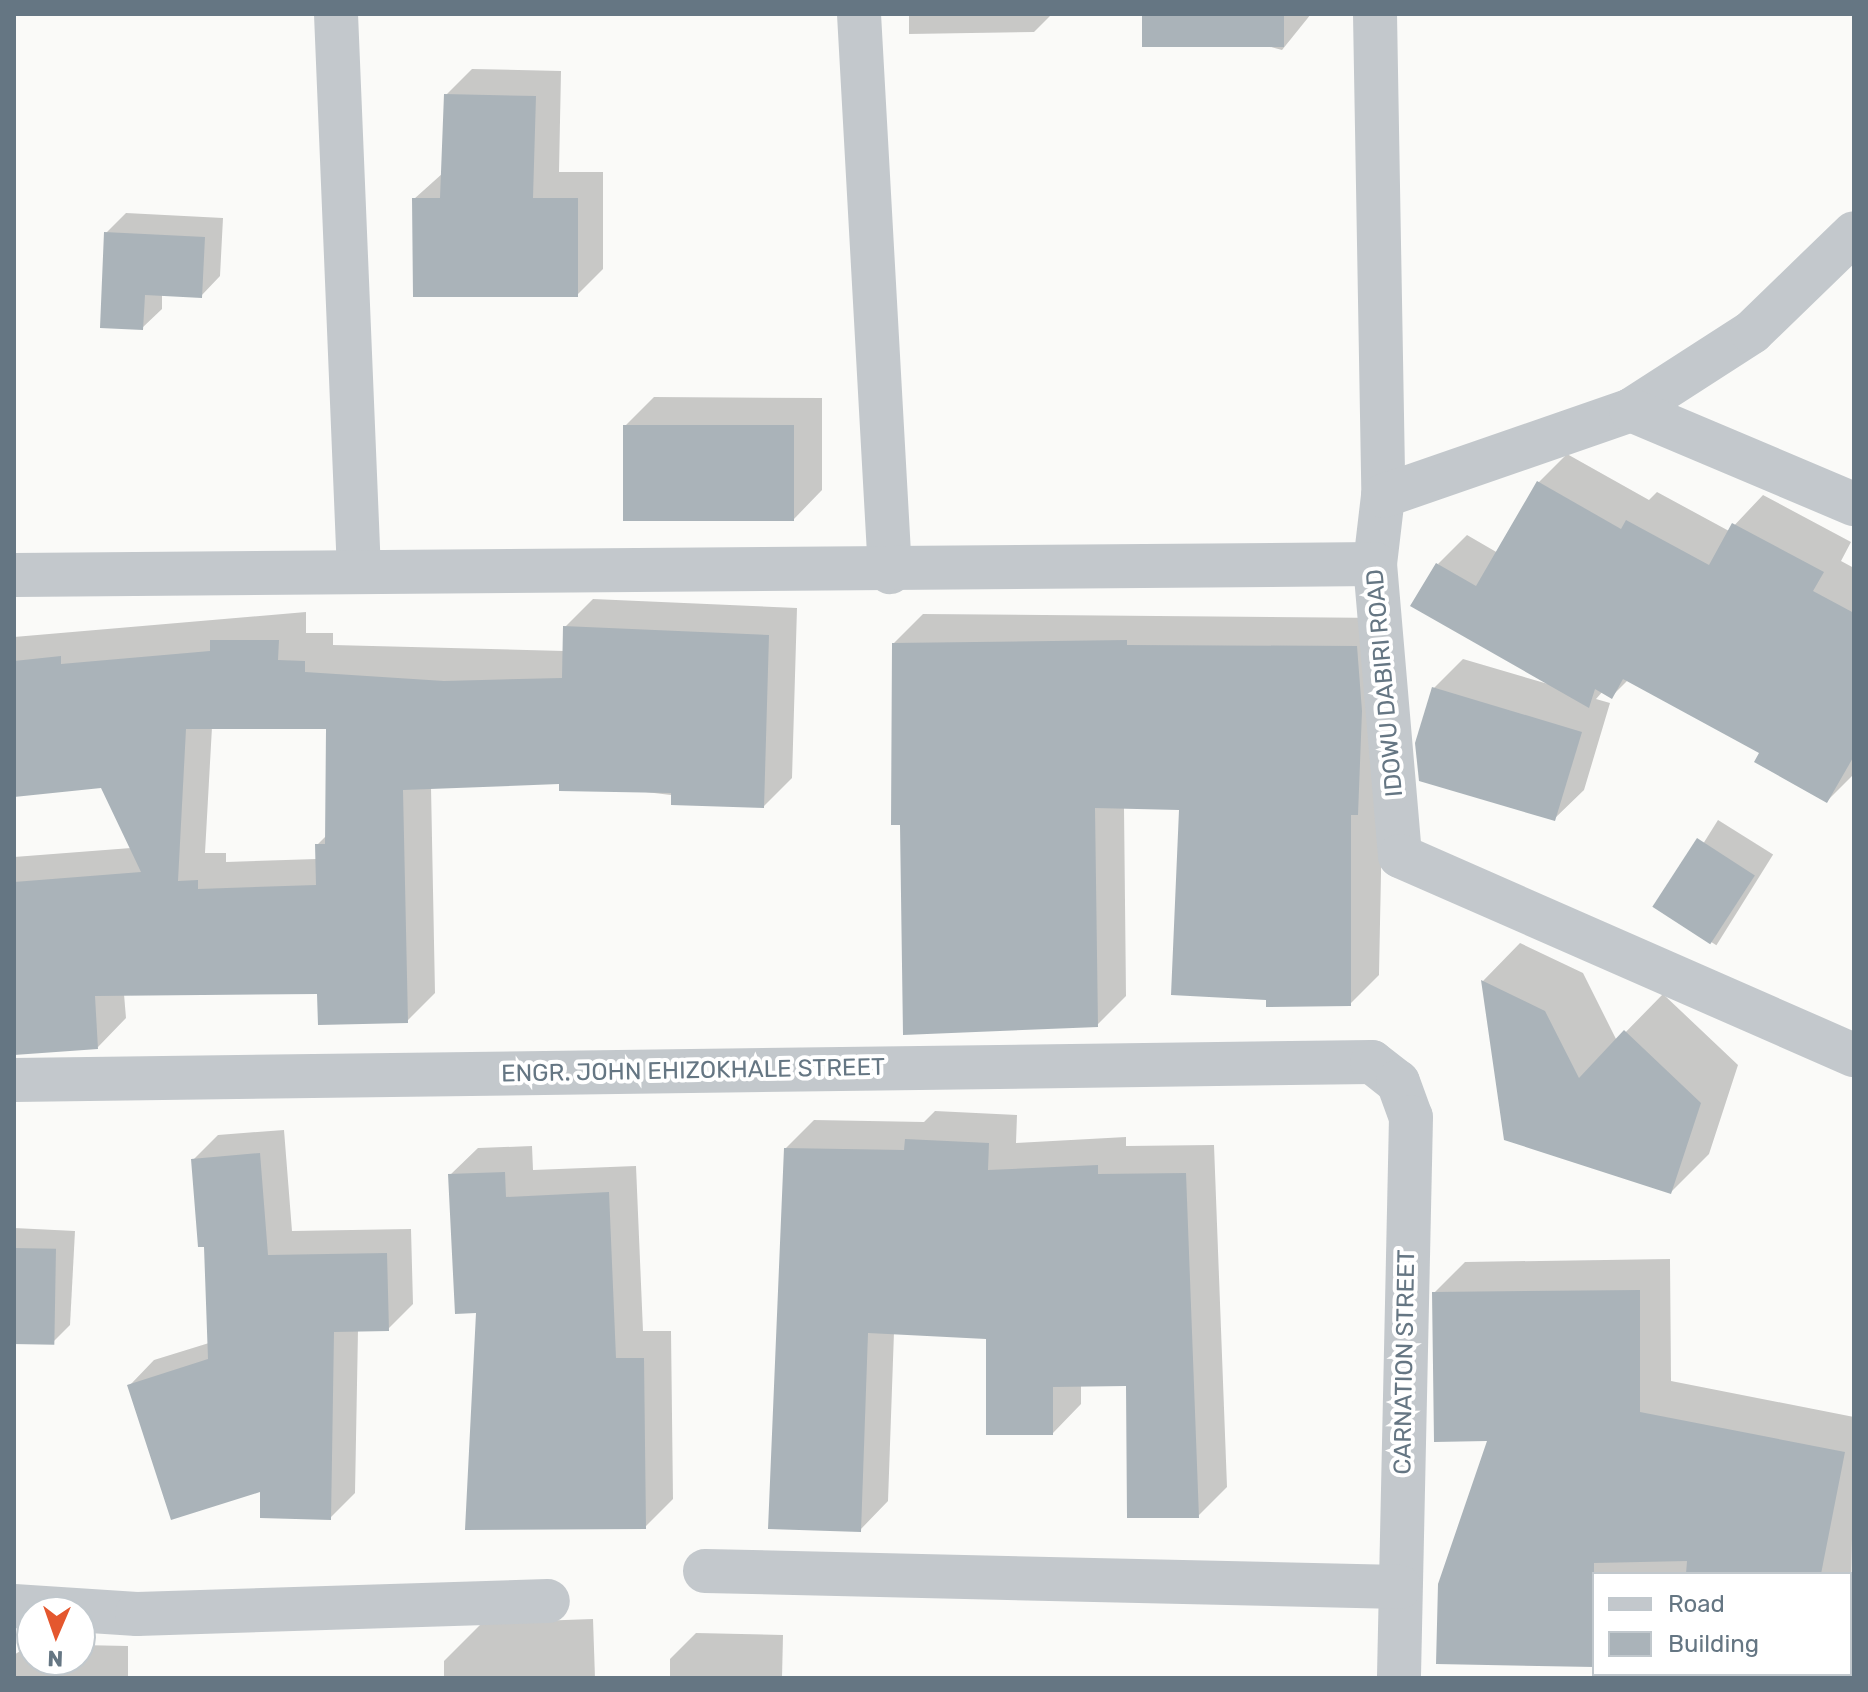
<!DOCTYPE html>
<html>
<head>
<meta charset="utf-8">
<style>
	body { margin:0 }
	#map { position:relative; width:1868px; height:1692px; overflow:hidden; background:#fafaf8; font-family:Rubik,sans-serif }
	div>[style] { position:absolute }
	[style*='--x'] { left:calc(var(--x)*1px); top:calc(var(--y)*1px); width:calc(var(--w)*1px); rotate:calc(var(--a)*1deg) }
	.shadow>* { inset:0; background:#0003; transform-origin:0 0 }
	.building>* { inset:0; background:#aab3b9; transform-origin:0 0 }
	.street>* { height:44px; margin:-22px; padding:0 22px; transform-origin:22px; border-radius:22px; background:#c3c8cc }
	span { translate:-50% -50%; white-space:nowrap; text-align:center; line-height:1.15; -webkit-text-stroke:8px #fff; paint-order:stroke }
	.street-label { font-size:24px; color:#657683 }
	.frame { position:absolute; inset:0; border:16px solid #657683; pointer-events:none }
	.legend { position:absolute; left:1592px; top:1572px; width:260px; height:104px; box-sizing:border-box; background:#fff; border:2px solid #c1c8cd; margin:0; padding:10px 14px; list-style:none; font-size:24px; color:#657683 }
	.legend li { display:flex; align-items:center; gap:16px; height:40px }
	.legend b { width:40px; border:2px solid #c1c8cd }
	.north { position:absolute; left:16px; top:1596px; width:80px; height:80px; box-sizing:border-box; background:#fff; border:2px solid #c1c8cd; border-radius:50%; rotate:182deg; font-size:22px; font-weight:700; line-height:32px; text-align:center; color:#657683 }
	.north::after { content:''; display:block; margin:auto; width:28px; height:36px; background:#e4572e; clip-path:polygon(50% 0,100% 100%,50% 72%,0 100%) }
</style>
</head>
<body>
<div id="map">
	<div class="shadow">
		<i style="clip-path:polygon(909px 14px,1052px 14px,1034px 32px,909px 34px)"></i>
		<i style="clip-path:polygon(1144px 14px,1311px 14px,1282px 50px)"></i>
		<i style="clip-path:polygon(472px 69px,561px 71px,559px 172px,603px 172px,603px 269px,577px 295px,414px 199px,443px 173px,446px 95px)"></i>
		<i style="clip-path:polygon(126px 213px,223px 218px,220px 276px,201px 296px,162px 294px,162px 309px,142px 328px,106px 233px)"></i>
		<i style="clip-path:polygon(654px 397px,822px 398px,822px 490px,793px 520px,625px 426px)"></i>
		<i style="clip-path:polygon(1567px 454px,1649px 500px,1657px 492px,1729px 531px,1763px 495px,1851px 542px,1841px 561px,1854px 568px,1854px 774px,1827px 801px,1762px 752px,1628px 680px,1612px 696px,1603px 691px,1596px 699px,1610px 703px,1584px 790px,1554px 819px,1434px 688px,1463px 659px,1548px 684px,1438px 564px,1467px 535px,1498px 553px,1538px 483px)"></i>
		<i style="clip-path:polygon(evenodd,593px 599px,797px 608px,792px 778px,764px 806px,561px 782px,431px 787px,435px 993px,407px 1021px,319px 992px,124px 994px,126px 1018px,98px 1047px,14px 1053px,14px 857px,131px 848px,102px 786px,14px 795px,14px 637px,306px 612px,306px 633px,333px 633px,333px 645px,564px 651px,565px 627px,593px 599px,212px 727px,328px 727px,328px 834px,317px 845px,317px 859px,226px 862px,226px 853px,205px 853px,212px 727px)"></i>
		<i style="clip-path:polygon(923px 614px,1386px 618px,1379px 975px,1350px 1004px,1181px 808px,1124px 807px,1126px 996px,1097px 1025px,902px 823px,894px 643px)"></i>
		<i style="left:1718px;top:820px;width:65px;height:107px;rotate:32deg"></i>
		<i style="clip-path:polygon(1520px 943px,1583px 973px,1617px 1041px,1663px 994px,1738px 1065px,1709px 1154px,1671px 1192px,1506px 1138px,1483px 981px)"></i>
		<i style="clip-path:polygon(935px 1111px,1017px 1115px,1016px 1143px,1126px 1137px,1126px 1146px,1214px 1145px,1227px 1487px,1198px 1516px,1128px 1384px,1081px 1384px,1081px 1404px,1053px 1433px,988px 1337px,894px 1332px,888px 1501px,860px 1530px,786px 1148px,814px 1120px,924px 1122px)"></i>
		<i style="clip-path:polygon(284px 1130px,292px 1231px,411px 1229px,413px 1304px,388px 1329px,358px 1330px,355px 1493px,330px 1518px,262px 1489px,130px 1385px,154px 1360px,209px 1343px,206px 1245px,193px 1160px,218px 1135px)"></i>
		<i style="clip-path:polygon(532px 1146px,533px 1170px,636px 1166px,643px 1331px,671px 1331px,673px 1499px,645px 1527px,478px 1311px,450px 1175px,478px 1148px)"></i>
		<i style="clip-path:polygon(14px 1228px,75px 1231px,70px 1325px,51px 1344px,14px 1343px)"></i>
		<i style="clip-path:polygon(1670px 1259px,1671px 1381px,1854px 1417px,1850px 1661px,1850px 1574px,1594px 1574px,1594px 1665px,1490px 1439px,1434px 1293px,1465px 1262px)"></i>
		<i style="clip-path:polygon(593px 1619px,595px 1678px,444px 1678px,444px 1661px,482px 1623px)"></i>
		<i style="clip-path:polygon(696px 1633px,783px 1635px,782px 1678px,670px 1678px,670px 1659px)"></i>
		<i style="clip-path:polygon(29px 1645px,32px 1660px,80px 1660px,80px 1645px,128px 1646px,128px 1678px,14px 1678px,14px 1655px)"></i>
		<i style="left:1726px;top:1674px;width:109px;height:4px"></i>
	</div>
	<div class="building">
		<i style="left:1142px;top:14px;width:142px;height:33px"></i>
		<i style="clip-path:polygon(444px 94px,536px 96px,533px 198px,578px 198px,578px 297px,413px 297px,412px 198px,440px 198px)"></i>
		<i style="clip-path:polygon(104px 232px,205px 237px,202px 298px,145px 295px,143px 330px,100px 328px)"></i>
		<i style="left:623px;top:425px;width:171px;height:96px"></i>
		<i style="clip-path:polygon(1537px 481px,1621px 529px,1626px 520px,1709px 565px,1732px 523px,1824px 572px,1813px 591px,1854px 613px,1854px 756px,1827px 803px,1754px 762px,1759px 753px,1623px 679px,1612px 699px,1595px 689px,1589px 708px,1410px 606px,1436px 563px,1476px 586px)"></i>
		<i style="clip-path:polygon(evenodd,563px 626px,769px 635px,764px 808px,671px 805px,671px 793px,559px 791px,559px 784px,403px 790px,408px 1023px,318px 1025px,317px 994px,95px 996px,98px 1049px,14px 1055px,14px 882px,141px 872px,101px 788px,14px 797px,14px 661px,61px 656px,61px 664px,210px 651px,210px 640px,279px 640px,278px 660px,305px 661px,305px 672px,444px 681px,562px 678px,563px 626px,186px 729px,326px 729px,325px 844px,315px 844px,316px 885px,198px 889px,198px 880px,178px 881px,186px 729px)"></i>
		<i style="clip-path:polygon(1127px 640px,1127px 645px,1357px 646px,1362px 711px,1358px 815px,1351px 815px,1351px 1006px,1266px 1007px,1266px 1000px,1171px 995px,1179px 810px,1095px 808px,1098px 1027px,903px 1035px,900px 825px,891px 825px,892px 643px)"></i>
		<i style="clip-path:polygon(1432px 687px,1582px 732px,1555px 821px,1419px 781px,1415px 743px)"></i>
		<i style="left:1697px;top:838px;width:69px;height:82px;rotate:33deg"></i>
		<i style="clip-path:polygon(1481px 980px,1545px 1011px,1579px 1078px,1624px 1030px,1701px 1103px,1671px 1194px,1504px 1140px)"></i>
		<i style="clip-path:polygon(905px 1139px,989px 1143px,988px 1170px,1098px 1165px,1098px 1174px,1186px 1173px,1199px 1518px,1127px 1518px,1126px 1386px,1053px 1387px,1053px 1435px,986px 1435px,986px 1339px,868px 1333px,861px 1532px,768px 1529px,784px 1148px,904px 1150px)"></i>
		<i style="clip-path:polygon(260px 1153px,268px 1255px,387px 1253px,389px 1331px,334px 1332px,331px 1520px,260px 1518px,260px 1492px,171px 1520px,127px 1385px,208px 1359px,204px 1247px,198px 1247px,191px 1159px)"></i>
		<i style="clip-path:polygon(505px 1172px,506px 1197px,609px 1192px,616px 1358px,644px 1358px,646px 1529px,465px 1530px,476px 1313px,455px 1314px,448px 1174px)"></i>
		<i style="left:14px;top:1248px;width:42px;height:96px;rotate:1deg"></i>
		<i style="clip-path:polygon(1640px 1290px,1640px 1412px,1845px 1452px,1821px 1574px,1686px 1574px,1687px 1561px,1594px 1563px,1594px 1667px,1436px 1664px,1438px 1584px,1487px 1441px,1434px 1442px,1432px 1292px)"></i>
	</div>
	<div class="street">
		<i style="--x:336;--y:14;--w:557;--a:87.64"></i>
		<i style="--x:859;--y:14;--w:559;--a:86.82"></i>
		<i style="--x:1375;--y:14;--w:482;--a:89"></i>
		<i style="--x:1383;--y:496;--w:68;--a:96.7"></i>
		<i style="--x:1375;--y:564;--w:293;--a:85.1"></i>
		<i style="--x:1400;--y:856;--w:496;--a:23.7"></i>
		<i style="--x:1631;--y:410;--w:144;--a:-32.8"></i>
		<i style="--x:1752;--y:332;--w:142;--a:-44.1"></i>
		<i style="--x:1383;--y:496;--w:262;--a:-19.1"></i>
		<i style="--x:1631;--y:410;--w:242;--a:22.9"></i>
		<i style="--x:14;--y:575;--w:1361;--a:-0.46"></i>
		<i style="--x:14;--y:1080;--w:1358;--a:-0.76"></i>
		<i style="--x:1372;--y:1062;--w:33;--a:38"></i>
		<i style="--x:1398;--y:1082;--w:37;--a:70"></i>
		<i style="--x:1411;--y:1117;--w:561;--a:91.23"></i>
		<i style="--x:705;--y:1571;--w:695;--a:1.32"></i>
		<i style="--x:14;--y:1606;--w:123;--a:3.7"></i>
		<i style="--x:137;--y:1614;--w:411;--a:-1.8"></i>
	</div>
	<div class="street-label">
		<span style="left:1385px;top:683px;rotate:-95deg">IDOWU DABIRI ROAD</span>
		<span style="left:693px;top:1071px;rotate:-1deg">ENGR. JOHN EHIZOKHALE STREET</span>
		<span style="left:1405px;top:1362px;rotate:-89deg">CARNATION STREET</span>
	</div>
	<div class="frame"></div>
	<ul class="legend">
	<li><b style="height:10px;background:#c3c8cc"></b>Road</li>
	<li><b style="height:22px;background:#aab3b9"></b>Building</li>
	</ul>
	<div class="north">N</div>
</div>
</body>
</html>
